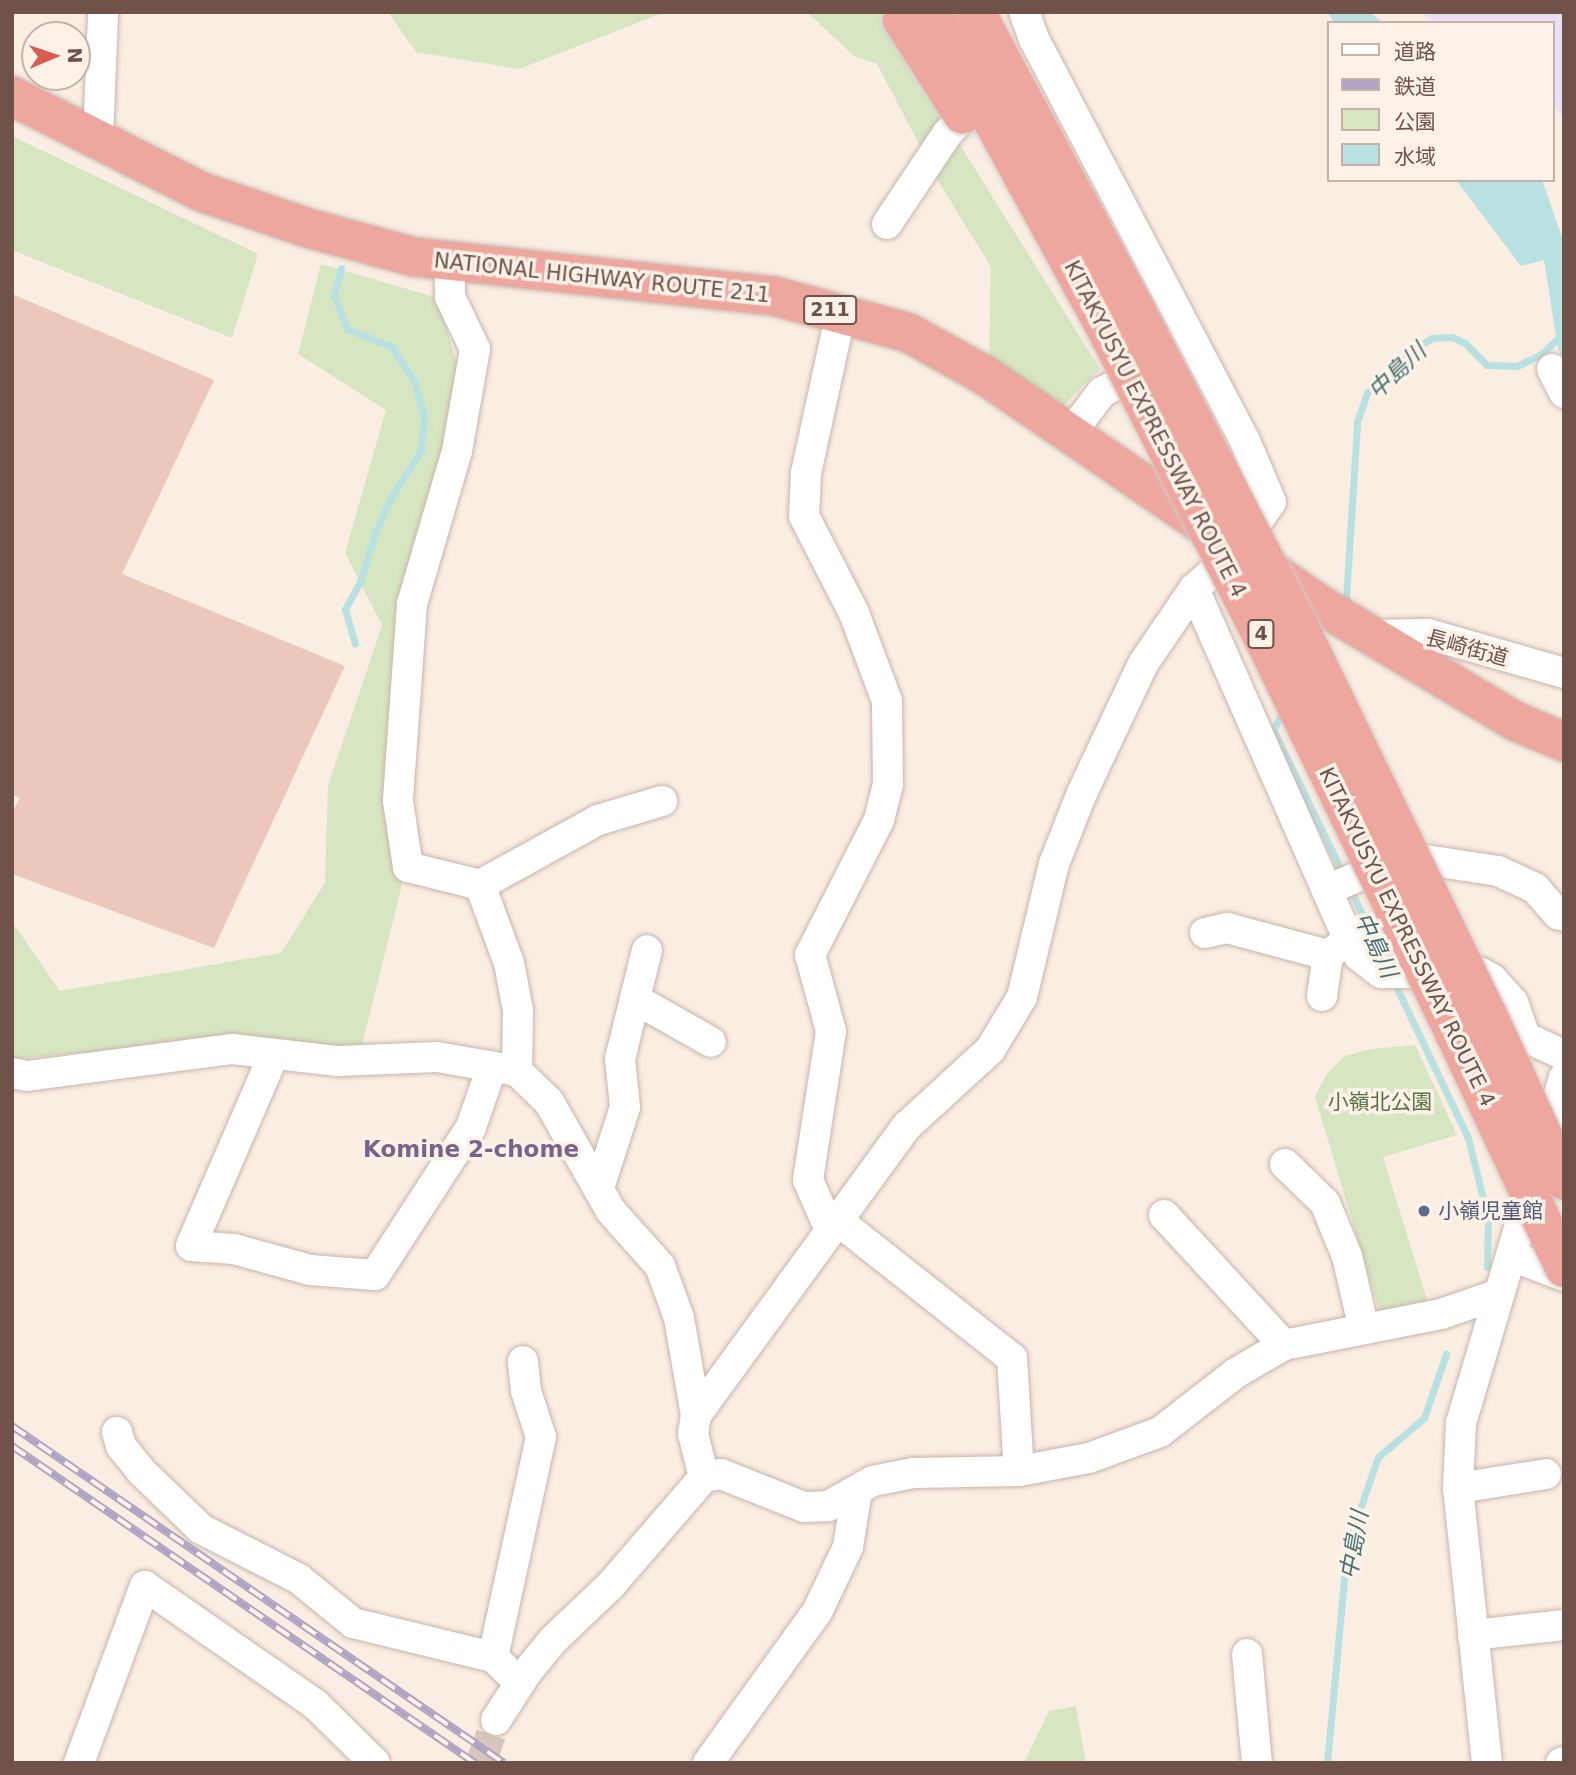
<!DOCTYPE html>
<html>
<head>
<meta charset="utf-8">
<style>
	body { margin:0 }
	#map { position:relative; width:1576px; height:1775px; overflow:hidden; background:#faede2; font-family:"DejaVu Sans","Noto Sans JP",sans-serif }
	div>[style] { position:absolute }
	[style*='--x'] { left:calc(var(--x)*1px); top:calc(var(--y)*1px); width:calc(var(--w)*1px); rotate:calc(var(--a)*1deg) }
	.education>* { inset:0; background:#eadff6 }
	.green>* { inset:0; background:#d6e5c2 }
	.water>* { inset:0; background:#b9e1e1 }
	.stream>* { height:7px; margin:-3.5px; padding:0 3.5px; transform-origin:3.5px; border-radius:3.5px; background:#b9e1e1 }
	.building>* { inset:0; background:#ecc8bc }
	.street-tunnel>* { height:30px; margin-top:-15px; transform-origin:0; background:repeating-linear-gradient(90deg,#d7c6bc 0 30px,transparent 0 45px) }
	.roads { filter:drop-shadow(0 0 2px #c9b4aa) drop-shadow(0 0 2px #c9b4aa) }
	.street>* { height:30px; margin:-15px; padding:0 15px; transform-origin:15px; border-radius:15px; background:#fff }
	.highway>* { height:38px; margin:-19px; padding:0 19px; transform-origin:19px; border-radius:19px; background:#eea79e }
	.rail>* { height:8px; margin-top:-4px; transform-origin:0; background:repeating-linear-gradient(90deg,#fdf1e8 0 16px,#aea3c1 0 32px); box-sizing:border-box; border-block:2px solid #aea3c1 }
	.bridges { filter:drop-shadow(0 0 2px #d4cbc9) drop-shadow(0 0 2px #d4cbc9) }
	.highway-bridge>* { height:38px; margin:-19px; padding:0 19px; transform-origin:19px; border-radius:19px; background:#eea79e }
	.dots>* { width:19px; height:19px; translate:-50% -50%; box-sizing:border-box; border:4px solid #fdf1e8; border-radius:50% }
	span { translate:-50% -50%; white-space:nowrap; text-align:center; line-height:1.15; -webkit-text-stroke:7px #fdf1e8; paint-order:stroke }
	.shield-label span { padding:2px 5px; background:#fdf1e8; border:2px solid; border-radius:5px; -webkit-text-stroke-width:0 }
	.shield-label { font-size:19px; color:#6f534b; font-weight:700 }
	.street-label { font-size:21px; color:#6f534b }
	.park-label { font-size:21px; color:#597344 }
	.service-label { font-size:21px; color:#4e5e75 }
	.left { translate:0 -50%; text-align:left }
	.water-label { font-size:23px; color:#417273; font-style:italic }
	.neighbourhood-label { font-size:23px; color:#78638b; font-weight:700 }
	.frame { position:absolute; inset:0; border:14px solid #6f534b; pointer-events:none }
	.legend { position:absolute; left:1327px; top:21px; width:228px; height:161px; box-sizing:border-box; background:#fdf1e8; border:2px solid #c4b2a9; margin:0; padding:9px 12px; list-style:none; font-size:21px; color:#6f534b }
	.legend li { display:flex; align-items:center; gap:14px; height:35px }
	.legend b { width:35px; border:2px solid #c4b2a9 }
	.north { position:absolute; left:21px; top:21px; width:70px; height:70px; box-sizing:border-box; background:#fdf1e8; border:2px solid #c4b2a9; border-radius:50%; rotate:88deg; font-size:19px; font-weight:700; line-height:28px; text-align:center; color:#6f534b }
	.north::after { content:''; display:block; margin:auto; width:24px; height:32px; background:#d95c52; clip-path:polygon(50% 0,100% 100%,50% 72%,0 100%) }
</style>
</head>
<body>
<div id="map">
	<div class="education">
		<i style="clip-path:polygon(1421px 12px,1564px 12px,1564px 119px,1553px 105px,1553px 23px,1435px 23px)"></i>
	</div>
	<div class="green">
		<i style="clip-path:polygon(388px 12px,665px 12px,519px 69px,416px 52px)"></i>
		<i style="clip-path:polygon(807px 12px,902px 12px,887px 28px,1100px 369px,1064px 405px,989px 364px,991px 267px,940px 184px,877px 64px,854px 56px)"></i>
		<i style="clip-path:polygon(12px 136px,258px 254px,232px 338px,12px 250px)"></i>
		<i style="clip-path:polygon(321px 264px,438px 298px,463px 386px,388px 805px,402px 885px,361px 1049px,232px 1039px,12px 1059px,12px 922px,60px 991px,281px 953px,325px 883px,328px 786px,382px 625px,345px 553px,386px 410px,298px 354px)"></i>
		<i style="clip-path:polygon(1415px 1045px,1457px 1135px,1383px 1157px,1428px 1303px,1380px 1313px,1315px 1097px,1326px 1075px,1345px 1056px,1371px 1049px)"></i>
		<i style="clip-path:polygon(1076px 1706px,1086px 1763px,1024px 1763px,1049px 1711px)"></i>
	</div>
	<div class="water">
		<i style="clip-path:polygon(1327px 12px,1370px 12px,1383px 23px,1335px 23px)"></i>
		<i style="clip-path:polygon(1456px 180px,1542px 180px,1564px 243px,1564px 360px,1558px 349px,1544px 260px,1521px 266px)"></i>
	</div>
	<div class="stream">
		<i style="--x:341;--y:268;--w:28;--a:105"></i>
		<i style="--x:334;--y:295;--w:36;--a:69"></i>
		<i style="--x:347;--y:329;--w:48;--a:21.8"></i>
		<i style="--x:392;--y:347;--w:43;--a:57.4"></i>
		<i style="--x:415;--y:383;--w:34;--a:75"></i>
		<i style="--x:424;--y:416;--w:34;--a:95"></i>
		<i style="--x:421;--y:450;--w:58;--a:122.3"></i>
		<i style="--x:390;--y:499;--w:34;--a:114"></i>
		<i style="--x:376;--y:530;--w:54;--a:107.1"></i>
		<i style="--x:360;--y:582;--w:31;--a:119"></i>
		<i style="--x:345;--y:609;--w:36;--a:74"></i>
		<i style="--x:1346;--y:599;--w:177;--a:-86.4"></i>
		<i style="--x:1357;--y:422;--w:31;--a:-71"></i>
		<i style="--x:1367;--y:393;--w:64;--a:-43.1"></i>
		<i style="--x:1414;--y:349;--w:21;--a:-31"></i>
		<i style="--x:1432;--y:338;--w:20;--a:-3"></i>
		<i style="--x:1452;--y:337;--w:14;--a:25"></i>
		<i style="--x:1465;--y:343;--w:31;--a:45"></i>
		<i style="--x:1487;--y:365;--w:30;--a:2"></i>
		<i style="--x:1517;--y:366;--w:25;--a:-26"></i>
		<i style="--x:1540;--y:355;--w:33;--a:-43"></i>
		<i style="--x:1284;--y:711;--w:21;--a:121"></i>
		<i style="--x:1273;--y:729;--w:163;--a:64.2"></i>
		<i style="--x:1349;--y:887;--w:83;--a:64.4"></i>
		<i style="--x:1394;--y:982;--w:173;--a:64.6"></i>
		<i style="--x:1468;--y:1138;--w:83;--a:76.1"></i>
		<i style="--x:1488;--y:1219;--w:48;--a:91.2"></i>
		<i style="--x:1327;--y:1763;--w:184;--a:-84.7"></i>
		<i style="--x:1344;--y:1580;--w:55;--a:-79.5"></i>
		<i style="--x:1354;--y:1526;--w:73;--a:-70.8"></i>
		<i style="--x:1378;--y:1457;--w:60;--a:-40.3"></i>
		<i style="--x:1424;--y:1418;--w:68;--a:-71"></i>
	</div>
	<div class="building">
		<i style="clip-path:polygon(12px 294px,214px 380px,122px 574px,345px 666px,214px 948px,12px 874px,12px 812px,20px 798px,12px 795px)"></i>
	</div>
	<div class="street-tunnel">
		<i style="--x:481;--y:1763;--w:46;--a:-70.8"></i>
	</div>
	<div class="roads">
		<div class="street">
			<i style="--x:98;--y:139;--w:127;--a:-87.7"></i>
			<i style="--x:887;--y:224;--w:108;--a:-56.3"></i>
			<i style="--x:947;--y:134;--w:46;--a:-47.6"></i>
			<i style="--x:449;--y:261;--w:36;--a:88"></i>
			<i style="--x:450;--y:297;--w:58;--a:64.3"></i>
			<i style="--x:475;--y:349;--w:104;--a:100"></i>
			<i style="--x:457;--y:451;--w:159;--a:106.4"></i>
			<i style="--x:412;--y:604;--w:197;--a:94.1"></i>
			<i style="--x:398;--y:801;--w:67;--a:81.4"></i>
			<i style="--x:408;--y:867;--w:74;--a:14"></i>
			<i style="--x:480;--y:885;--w:135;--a:-28.8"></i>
			<i style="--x:598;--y:820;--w:67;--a:-16.5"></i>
			<i style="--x:1552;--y:369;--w:27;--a:63"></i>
			<i style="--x:1070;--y:434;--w:53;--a:-52.7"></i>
			<i style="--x:1102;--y:392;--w:54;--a:-27.5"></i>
			<i style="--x:1194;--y:589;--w:366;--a:66.2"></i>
			<i style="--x:1342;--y:924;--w:36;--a:62"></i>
			<i style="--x:1359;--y:956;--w:28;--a:38"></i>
			<i style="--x:1381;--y:973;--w:100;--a:0"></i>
			<i style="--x:1481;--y:973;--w:13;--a:29"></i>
			<i style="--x:1492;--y:979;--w:31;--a:48"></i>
			<i style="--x:1513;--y:1002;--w:37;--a:71"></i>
			<i style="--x:1525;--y:1037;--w:43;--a:24.8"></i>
			<i style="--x:1369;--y:635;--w:59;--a:-1"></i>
			<i style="--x:1428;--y:634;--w:141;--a:16"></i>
			<i style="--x:480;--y:885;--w:83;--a:69.6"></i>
			<i style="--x:509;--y:963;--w:48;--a:79.2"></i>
			<i style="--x:518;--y:1010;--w:61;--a:90.9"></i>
			<i style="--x:1327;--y:890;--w:71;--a:-23.3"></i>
			<i style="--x:1392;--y:862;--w:34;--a:-3"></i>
			<i style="--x:1426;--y:860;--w:73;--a:8.7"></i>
			<i style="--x:1498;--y:871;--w:41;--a:24.7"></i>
			<i style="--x:1535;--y:888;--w:35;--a:49"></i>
			<i style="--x:1558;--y:914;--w:6;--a:18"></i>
			<i style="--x:1205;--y:933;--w:23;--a:-13"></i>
			<i style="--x:1227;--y:928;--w:105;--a:15"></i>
			<i style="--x:1322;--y:996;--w:41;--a:-81.7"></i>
			<i style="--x:1328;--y:955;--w:20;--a:-37"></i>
			<i style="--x:635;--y:999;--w:87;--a:29.5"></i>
			<i style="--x:274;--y:1054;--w:209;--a:113.4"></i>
			<i style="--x:191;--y:1246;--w:43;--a:4"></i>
			<i style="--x:234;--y:1249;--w:79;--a:15.4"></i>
			<i style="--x:310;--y:1270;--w:65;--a:4.4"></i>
			<i style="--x:375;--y:1275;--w:176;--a:-57"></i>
			<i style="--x:471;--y:1127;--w:64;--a:-70.7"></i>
			<i style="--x:12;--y:1073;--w:15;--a:11"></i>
			<i style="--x:27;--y:1076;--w:207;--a:-7.5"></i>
			<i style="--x:232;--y:1049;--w:107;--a:6.5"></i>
			<i style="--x:338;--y:1061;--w:99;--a:-2.3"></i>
			<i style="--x:437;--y:1057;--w:81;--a:9.9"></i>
			<i style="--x:517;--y:1071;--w:45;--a:44.1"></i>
			<i style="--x:549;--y:1102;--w:125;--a:60.4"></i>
			<i style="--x:611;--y:1211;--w:74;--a:48.3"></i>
			<i style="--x:660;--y:1266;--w:55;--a:69.9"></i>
			<i style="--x:679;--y:1318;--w:98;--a:80.1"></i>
			<i style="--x:696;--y:1415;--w:19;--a:99"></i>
			<i style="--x:693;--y:1434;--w:44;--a:75.7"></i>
			<i style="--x:1285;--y:1164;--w:56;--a:44.3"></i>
			<i style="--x:1325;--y:1203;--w:57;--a:67.5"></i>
			<i style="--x:1347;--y:1256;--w:75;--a:76.9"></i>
			<i style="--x:599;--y:1188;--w:85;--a:-72.2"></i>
			<i style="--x:625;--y:1107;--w:48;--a:-95.9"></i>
			<i style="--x:620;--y:1059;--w:112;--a:-76.1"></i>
			<i style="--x:1164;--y:1215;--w:177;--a:47.3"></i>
			<i style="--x:837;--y:1220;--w:223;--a:38.3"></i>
			<i style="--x:1012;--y:1358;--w:113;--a:86.5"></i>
			<i style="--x:830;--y:1230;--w:55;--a:-113.7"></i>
			<i style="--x:808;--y:1180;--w:151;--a:-81.2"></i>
			<i style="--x:831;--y:1031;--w:79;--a:-105.4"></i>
			<i style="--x:810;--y:955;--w:152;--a:-62.9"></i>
			<i style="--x:879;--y:820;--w:36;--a:-76"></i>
			<i style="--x:888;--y:785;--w:84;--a:-90.7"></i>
			<i style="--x:887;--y:701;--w:94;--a:-110.6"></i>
			<i style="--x:854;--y:613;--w:109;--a:-117.3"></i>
			<i style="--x:804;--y:516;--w:43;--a:-87.3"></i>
			<i style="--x:806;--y:473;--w:164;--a:-77.7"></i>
			<i style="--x:1512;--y:1256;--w:56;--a:21"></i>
			<i style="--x:696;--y:1415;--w:358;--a:-53.9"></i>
			<i style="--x:907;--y:1126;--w:113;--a:-42.5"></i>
			<i style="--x:990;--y:1050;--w:62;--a:-58.9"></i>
			<i style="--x:1022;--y:997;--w:137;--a:-76.5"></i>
			<i style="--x:1054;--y:864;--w:76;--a:-68.5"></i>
			<i style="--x:1082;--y:793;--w:143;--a:-64.7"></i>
			<i style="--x:1143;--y:664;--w:91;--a:-55.8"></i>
			<i style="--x:1194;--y:589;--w:59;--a:-42.3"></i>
			<i style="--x:1238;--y:549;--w:57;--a:-54.9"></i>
			<i style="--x:1271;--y:502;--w:66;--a:-113.1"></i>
			<i style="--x:1245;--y:441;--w:454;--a:-117.7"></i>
			<i style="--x:1034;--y:39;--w:29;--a:-110"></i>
			<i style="--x:117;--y:1432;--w:15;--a:74"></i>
			<i style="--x:121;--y:1446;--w:32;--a:51"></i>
			<i style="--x:141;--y:1471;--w:83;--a:44"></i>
			<i style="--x:201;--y:1529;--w:110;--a:27"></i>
			<i style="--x:299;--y:1579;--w:70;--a:39.2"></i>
			<i style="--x:353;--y:1623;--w:144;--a:13.7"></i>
			<i style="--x:493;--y:1657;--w:37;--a:44"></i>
			<i style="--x:1458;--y:1488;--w:89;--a:-9"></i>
			<i style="--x:1473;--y:1635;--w:92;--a:-6.3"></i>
			<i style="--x:1247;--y:1654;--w:109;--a:84.8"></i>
			<i style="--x:493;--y:1657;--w:225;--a:-77.7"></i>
			<i style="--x:541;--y:1437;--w:48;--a:-108.1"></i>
			<i style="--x:526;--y:1391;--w:30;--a:-96"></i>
			<i style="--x:496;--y:1720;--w:57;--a:-57.1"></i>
			<i style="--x:527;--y:1672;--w:41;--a:-50.9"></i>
			<i style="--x:553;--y:1640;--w:79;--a:-43.5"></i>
			<i style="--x:610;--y:1586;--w:144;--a:-49.2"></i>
			<i style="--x:704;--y:1477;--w:17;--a:-10"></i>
			<i style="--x:721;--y:1474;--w:89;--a:21.7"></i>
			<i style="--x:804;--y:1507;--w:24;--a:-2"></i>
			<i style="--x:828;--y:1506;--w:51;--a:-29.1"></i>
			<i style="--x:873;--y:1481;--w:41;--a:-11.3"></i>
			<i style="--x:913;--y:1473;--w:106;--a:-1.1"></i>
			<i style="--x:1019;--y:1471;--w:71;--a:-10.5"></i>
			<i style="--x:1089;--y:1458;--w:76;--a:-20.1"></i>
			<i style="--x:1160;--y:1432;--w:96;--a:-37.8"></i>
			<i style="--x:1236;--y:1373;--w:56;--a:-30.3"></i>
			<i style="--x:1284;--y:1345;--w:160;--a:-11.2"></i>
			<i style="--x:1441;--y:1314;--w:61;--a:-19"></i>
			<i style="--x:79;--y:1763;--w:189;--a:-69.6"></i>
			<i style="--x:145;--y:1586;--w:207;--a:34.8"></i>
			<i style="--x:315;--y:1704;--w:84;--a:44.5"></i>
			<i style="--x:708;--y:1763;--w:186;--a:-54.2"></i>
			<i style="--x:817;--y:1612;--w:72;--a:-64.5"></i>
			<i style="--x:848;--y:1547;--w:57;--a:-80.9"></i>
			<i style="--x:1487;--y:1763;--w:277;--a:-96"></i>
			<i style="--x:1458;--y:1488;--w:65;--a:-87.4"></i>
			<i style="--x:1461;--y:1423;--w:360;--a:-73.4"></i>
			<i style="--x:1561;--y:1763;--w:3;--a:-18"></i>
		</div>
		<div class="highway">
			<i style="--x:12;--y:96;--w:213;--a:26.8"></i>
			<i style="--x:202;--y:192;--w:112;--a:18.8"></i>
			<i style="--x:308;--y:228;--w:110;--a:15.3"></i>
			<i style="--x:414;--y:257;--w:362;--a:6.2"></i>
			<i style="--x:774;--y:296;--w:140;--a:15.3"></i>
			<i style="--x:909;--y:333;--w:88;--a:29.2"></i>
			<i style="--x:986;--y:376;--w:407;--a:34.4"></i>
			<i style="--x:1322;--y:606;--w:225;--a:30.8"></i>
			<i style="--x:1515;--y:721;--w:53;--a:23.2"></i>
		</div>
	</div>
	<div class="rail">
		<i style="--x:12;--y:1426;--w:596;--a:34.41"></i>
		<i style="--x:12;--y:1446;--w:561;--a:34.4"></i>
	</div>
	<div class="bridges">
		<div class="highway-bridge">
			<i style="--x:933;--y:12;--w:363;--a:61.4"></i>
			<i style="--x:1107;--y:331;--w:349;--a:63.1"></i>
			<i style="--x:1265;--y:642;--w:439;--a:64.2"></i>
			<i style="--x:1456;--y:1037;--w:255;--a:64.9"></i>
			<i style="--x:976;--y:12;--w:343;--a:61.8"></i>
			<i style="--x:1138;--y:314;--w:353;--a:62.7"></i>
			<i style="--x:1300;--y:628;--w:432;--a:64.1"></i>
			<i style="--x:1489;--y:1017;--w:180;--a:65.4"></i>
			<i style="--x:902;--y:20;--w:112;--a:57.4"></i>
		</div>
	</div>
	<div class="dots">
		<i style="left:1424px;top:1211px;background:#5c6f8a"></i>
	</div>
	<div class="shield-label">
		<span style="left:830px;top:310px">211</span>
		<span style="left:1261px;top:634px">4</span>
	</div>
	<div class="street-label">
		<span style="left:602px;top:278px;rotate:6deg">NATIONAL HIGHWAY ROUTE 211</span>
		<span style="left:1155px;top:429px;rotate:63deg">KITAKYUSYU EXPRESSWAY ROUTE 4</span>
		<span style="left:1467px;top:648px;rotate:15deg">長崎街道</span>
		<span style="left:1407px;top:937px;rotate:64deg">KITAKYUSYU EXPRESSWAY ROUTE 4</span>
	</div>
	<div class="park-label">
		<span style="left:1380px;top:1102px">小嶺北公園</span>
	</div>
	<div class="service-label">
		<span class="left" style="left:1438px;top:1211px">小嶺児童館</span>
	</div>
	<div class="water-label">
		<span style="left:1397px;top:371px;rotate:-43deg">中島川</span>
		<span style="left:1376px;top:945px;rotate:65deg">中島川</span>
		<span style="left:1354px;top:1545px;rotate:-80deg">中島川</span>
	</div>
	<div class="neighbourhood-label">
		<span style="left:471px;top:1149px">Komine 2-chome</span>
	</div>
	<div class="frame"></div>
	<ul class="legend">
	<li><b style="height:9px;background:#fff"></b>道路</li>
	<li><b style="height:9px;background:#aea3c1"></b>鉄道</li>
	<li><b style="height:19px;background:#d6e5c2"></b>公園</li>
	<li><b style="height:19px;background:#b9e1e1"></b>水域</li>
	</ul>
	<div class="north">N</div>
</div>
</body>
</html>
